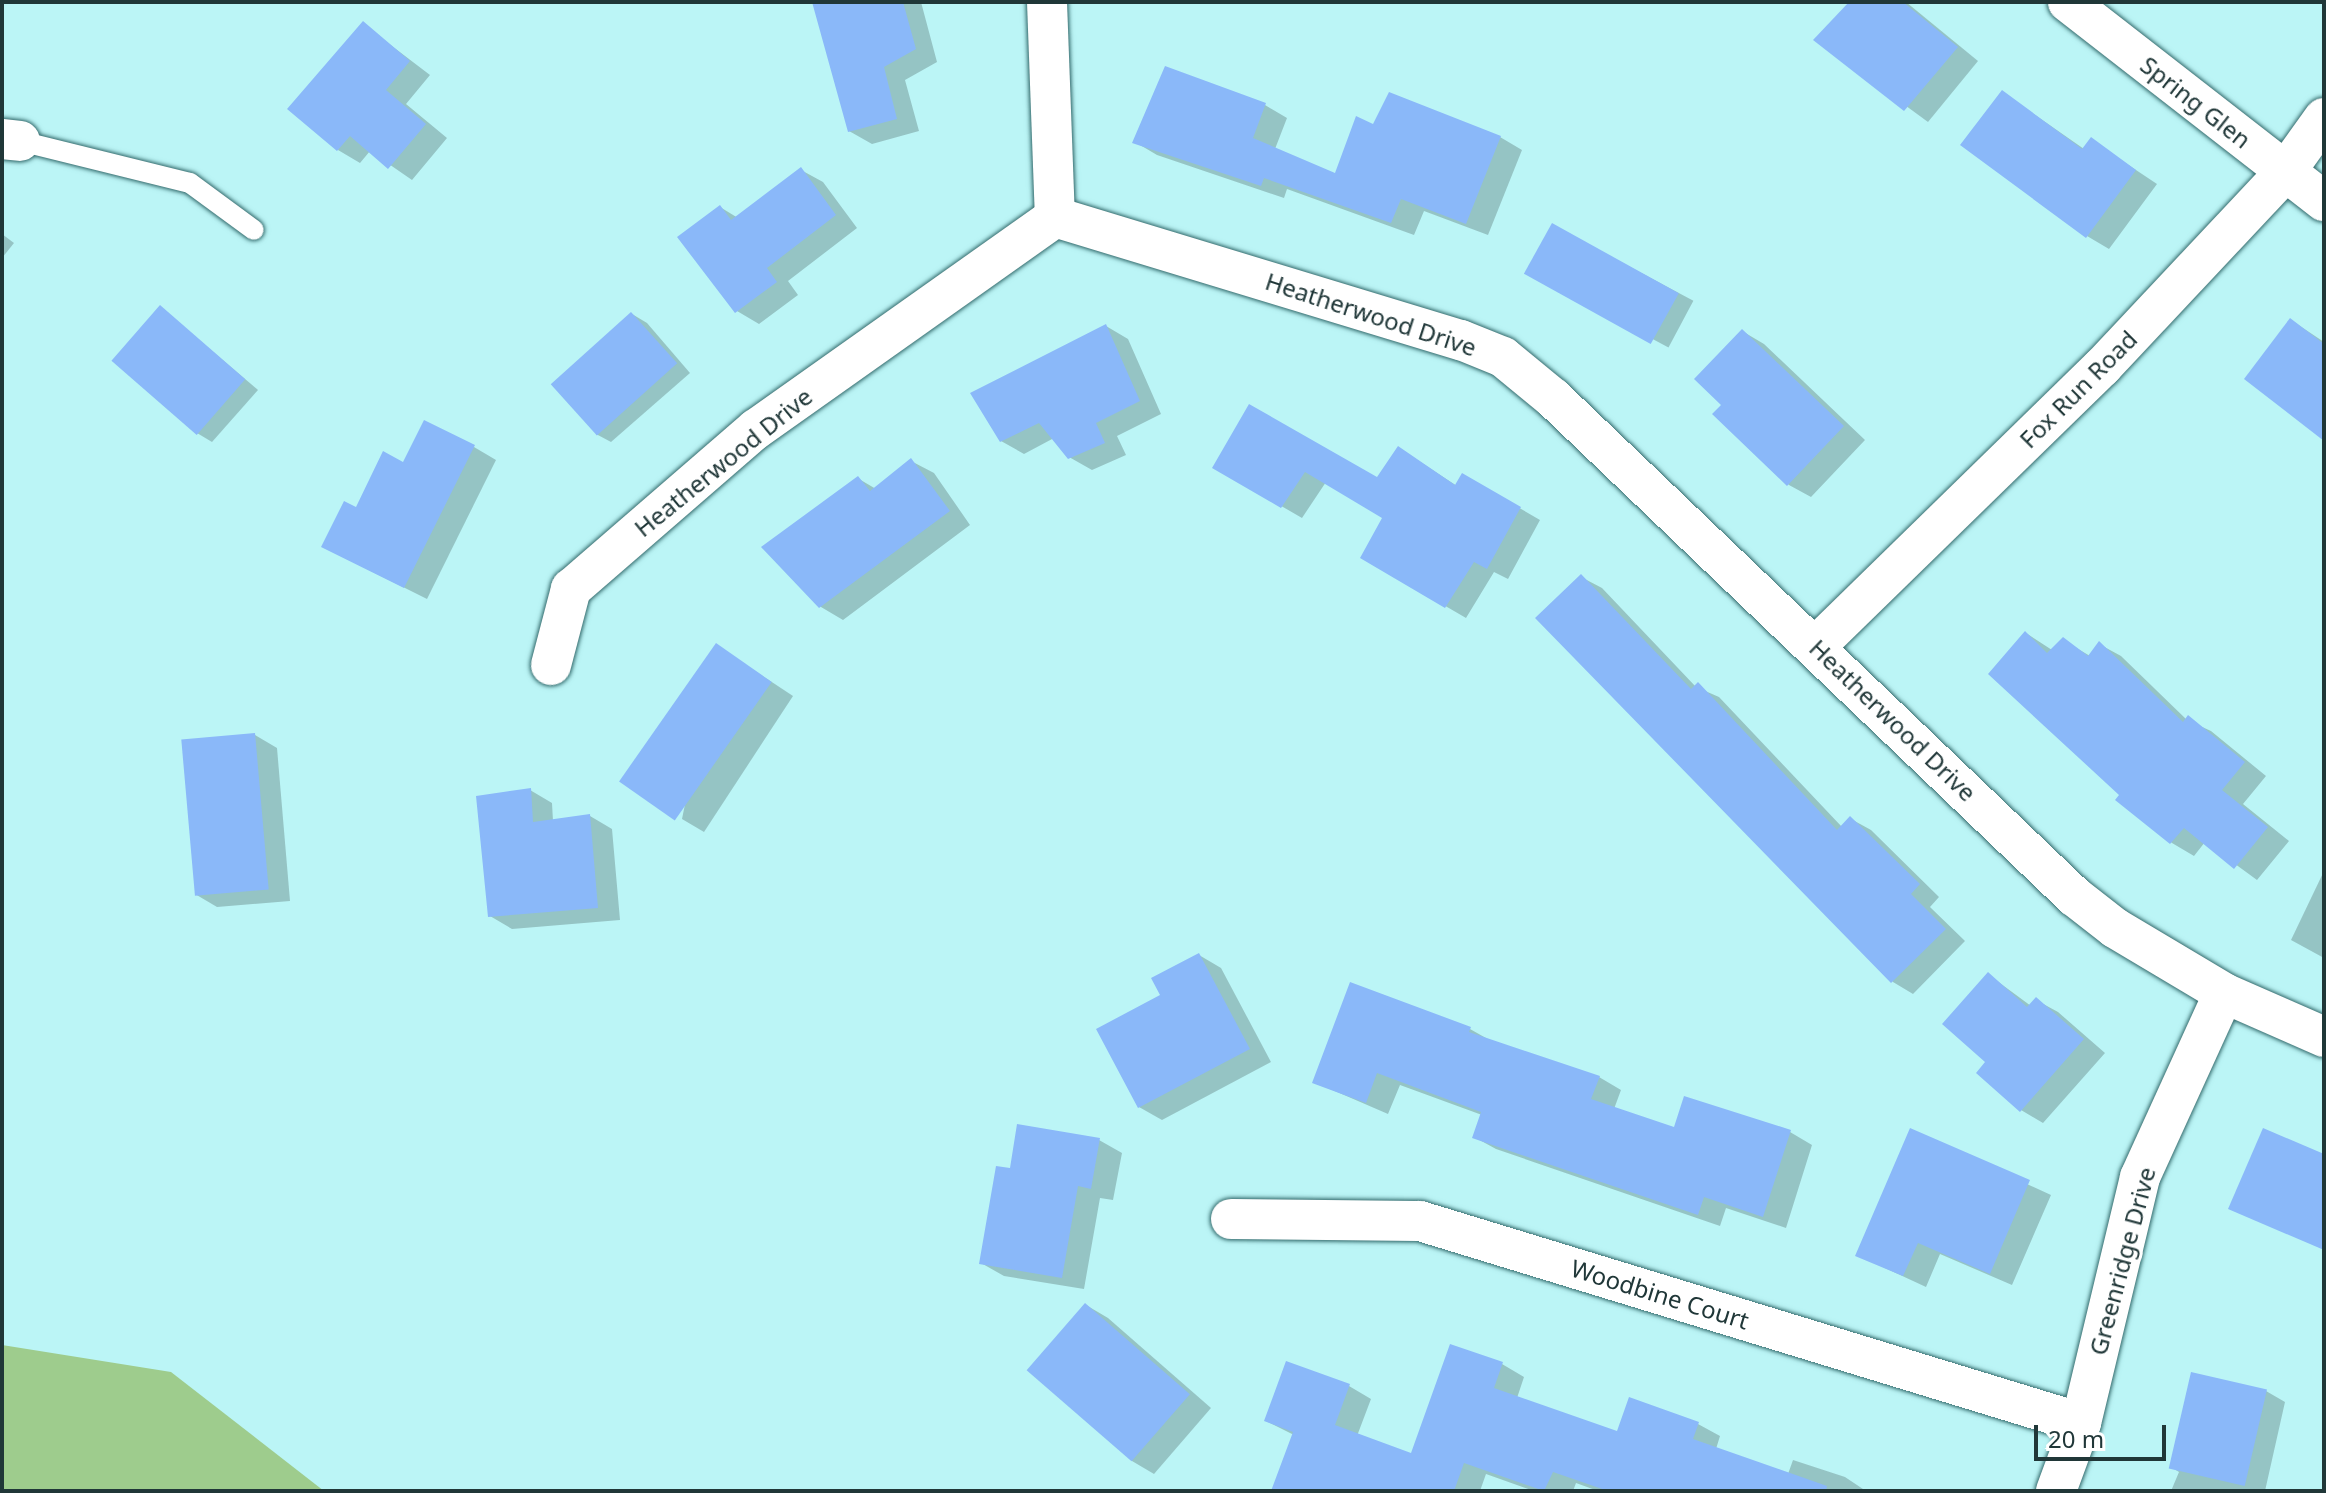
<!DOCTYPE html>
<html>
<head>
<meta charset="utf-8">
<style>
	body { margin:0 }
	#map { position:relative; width:2326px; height:1493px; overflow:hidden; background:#bbf5f6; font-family:"Noto Sans",sans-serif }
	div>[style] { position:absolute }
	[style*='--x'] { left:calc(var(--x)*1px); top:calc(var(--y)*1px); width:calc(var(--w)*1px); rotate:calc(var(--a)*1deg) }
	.green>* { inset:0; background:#9ecc8d }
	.shadow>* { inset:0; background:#0003; transform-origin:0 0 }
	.building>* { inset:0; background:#8ab8f9; transform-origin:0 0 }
	.roads { filter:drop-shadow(0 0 2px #336a6c) drop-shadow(0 0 2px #336a6c) }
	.lane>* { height:20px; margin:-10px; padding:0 10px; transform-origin:10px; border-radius:10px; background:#fff }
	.street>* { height:40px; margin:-20px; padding:0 20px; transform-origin:20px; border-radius:20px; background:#fff }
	span { translate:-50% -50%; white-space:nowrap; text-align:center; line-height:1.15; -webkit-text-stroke:6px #fff; paint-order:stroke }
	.street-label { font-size:24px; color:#203738 }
	.frame { position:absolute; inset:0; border:4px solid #203738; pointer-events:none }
	.scale { position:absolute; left:2034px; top:1425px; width:132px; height:36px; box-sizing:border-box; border:4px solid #203738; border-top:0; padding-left:10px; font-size:24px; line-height:28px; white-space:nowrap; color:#203738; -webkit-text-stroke:6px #fff; paint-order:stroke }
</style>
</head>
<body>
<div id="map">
	<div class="green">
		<i style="clip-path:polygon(2px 1345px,171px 1372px,324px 1491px,2px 1491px)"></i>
	</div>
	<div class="shadow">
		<i style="clip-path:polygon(824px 2px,921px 2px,937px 62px,905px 80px,919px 131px,872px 144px,849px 131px)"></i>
		<i style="clip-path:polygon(1852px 2px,1906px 2px,1978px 61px,1928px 122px,1816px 40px)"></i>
		<i style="clip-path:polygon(363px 24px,430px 75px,406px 104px,447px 138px,412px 180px,370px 151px,360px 163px,338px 150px)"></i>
		<i style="clip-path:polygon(2002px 92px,2084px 149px,2091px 140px,2157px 184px,2109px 249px,2087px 236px)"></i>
		<i style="clip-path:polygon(1265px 105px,1287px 118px,1275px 149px,1336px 175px,1374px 126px,1500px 137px,1522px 150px,1488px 235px,1424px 211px,1414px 235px,1287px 189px,1284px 198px,1157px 155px,1135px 142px)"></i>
		<i style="clip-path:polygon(801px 170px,823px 182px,857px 228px,788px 281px,798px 295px,759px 324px,737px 311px,720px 207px,738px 218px)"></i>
		<i style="left:1553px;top:226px;width:159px;height:53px;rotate:28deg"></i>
		<i style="clip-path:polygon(2px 234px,14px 243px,2px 258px)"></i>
		<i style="clip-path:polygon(160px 307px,258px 390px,212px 442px,197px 433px)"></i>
		<i style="clip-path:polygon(632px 314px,647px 323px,690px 373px,611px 442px,596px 434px)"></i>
		<i style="clip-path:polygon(2291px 320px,2324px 342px,2324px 439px)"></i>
		<i style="clip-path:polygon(1106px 326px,1128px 339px,1161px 414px,1117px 436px,1126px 455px,1092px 470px,1069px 457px,1054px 438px,1024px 454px,1001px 441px)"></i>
		<i style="clip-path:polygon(1742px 331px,1764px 344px,1865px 440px,1811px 497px,1789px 485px,1715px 414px,1724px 404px)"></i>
		<i style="clip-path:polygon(1249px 407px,1378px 479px,1399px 448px,1457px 486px,1463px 475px,1540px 520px,1508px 579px,1494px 572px,1466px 618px,1363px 558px,1384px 518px,1326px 482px,1302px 518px,1214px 467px)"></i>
		<i style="clip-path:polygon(474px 447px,496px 460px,427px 599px,323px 547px,404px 464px)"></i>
		<i style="clip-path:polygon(911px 461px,934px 473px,970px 525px,843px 620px,821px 607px,764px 547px,859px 479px,876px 489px)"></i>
		<i style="clip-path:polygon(1581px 577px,1602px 588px,1696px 687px,1719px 697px,1842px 827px,1851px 819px,1871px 830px,1939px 897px,1930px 907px,1965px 941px,1913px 994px,1893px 982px,1538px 618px)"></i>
		<i style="clip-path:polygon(2026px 633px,2052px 650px,2063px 640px,2090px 656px,2099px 644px,2121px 656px,2187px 720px,2211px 731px,2266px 776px,2243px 804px,2289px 841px,2257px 880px,2205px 842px,2194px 856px,2172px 843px,2118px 799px,2121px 795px)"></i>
		<i style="clip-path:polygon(717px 646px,793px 696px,704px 832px,682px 819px)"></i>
		<i style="clip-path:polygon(255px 735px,277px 748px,290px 901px,217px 907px,195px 894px)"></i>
		<i style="clip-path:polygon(530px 790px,552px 803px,553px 821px,590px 816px,612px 829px,620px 920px,512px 929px,490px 916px)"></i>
		<i style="clip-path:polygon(2324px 871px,2324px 958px,2291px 940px)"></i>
		<i style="clip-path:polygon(1199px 955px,1221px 968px,1271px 1062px,1162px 1120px,1139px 1107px,1163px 996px)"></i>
		<i style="clip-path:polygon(1989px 975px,2031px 1006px,2036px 1000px,2058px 1012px,2105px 1053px,2043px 1123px,2021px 1110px,1988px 1062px)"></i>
		<i style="clip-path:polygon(1470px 1029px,1493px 1042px,1599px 1077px,1621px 1090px,1614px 1109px,1675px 1130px,1790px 1132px,1812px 1145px,1786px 1228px,1726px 1208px,1720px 1226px,1496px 1149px,1474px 1137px,1482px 1115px,1400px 1085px,1388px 1114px,1314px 1082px)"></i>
		<i style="clip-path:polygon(1911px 1131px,2051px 1195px,2012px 1285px,1940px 1254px,1926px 1287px,1857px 1255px)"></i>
		<i style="clip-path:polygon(1099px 1140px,1122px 1153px,1113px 1200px,1100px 1198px,1084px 1289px,1004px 1276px,981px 1263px,1011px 1171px)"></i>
		<i style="clip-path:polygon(1086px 1305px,1108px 1318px,1211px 1408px,1154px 1474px,1132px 1461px)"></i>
		<i style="clip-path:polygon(1502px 1364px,1524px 1377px,1517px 1398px,1618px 1434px,1698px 1424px,1720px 1436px,1716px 1449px,1788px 1474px,1793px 1460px,1845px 1477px,1866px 1491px,1598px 1491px,1576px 1483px,1573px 1491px,1534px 1491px,1486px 1474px,1480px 1491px,1273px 1491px,1294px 1435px,1266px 1421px,1349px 1386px,1371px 1399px,1357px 1436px,1412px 1456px)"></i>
		<i style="clip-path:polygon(2266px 1391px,2285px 1402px,2265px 1491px,2171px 1491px,2179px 1472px,2171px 1467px)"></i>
	</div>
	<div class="building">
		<i style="clip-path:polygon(812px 2px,903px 2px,916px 49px,884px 67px,897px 119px,848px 132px)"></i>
		<i style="clip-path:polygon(1849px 2px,1903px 2px,1958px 47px,1904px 111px,1813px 40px)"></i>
		<i style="clip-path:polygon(363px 21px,410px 61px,386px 90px,426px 124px,388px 169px,350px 136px,337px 151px,287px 109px)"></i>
		<i style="clip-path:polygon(1165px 66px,1266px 103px,1253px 138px,1335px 173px,1356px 116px,1373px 124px,1389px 92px,1501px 136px,1466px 224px,1401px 199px,1391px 223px,1264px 178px,1261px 186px,1132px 143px)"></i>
		<i style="clip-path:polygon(2002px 90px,2082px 149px,2091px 137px,2136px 170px,2086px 238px,1960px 145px)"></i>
		<i style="clip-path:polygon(801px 167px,836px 215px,767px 268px,777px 282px,735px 313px,677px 237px,720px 205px,731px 220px)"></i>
		<i style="left:1552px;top:223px;width:145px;height:58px;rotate:29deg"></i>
		<i style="left:160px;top:305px;width:113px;height:74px;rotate:41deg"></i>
		<i style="left:631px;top:312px;width:69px;height:108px;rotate:48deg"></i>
		<i style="clip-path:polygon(2290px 318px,2324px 344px,2324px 441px,2244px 379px)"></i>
		<i style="clip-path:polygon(1106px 324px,1140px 401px,1096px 423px,1105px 443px,1068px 459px,1039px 423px,1000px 442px,970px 393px)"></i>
		<i style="clip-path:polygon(1742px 329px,1844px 426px,1787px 486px,1712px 414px,1721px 405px,1694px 379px)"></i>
		<i style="clip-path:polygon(1249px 404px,1377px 477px,1398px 446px,1455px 485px,1462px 473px,1521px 507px,1487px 569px,1474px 562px,1445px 608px,1360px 558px,1382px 518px,1305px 472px,1281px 508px,1212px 468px)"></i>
		<i style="clip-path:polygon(424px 420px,475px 445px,404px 588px,321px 547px,344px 501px,356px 507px,383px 451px,403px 462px)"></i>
		<i style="clip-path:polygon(911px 458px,950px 511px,819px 608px,761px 547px,858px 476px,870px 491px)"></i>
		<i style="clip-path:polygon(1581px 574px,1691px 689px,1698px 682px,1837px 830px,1850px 816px,1920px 884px,1911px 894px,1946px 929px,1891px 983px,1535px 618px)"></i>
		<i style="clip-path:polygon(2025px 631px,2047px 653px,2063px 637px,2088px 656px,2099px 641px,2183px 722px,2188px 715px,2245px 762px,2222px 790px,2268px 827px,2234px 869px,2184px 828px,2170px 844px,2115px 800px,2119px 795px,1988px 674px)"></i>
		<i style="left:716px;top:643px;width:68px;height:169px;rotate:35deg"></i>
		<i style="left:255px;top:733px;width:157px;height:74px;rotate:85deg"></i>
		<i style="clip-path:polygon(531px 788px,533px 822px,590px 814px,598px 908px,488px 917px,476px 796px)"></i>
		<i style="clip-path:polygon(1199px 953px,1250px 1049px,1138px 1108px,1096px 1029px,1160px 995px,1151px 978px)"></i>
		<i style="clip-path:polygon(1988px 972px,2027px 1007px,2036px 997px,2084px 1039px,2020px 1112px,1976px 1073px,1985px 1062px,1942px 1024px)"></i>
		<i style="clip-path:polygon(1350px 982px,1471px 1027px,1469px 1032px,1600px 1076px,1591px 1099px,1674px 1127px,1684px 1096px,1791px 1130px,1763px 1217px,1704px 1197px,1698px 1215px,1472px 1138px,1481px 1112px,1377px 1073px,1366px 1103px,1312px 1083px)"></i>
		<i style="clip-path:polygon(1017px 1124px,1100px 1138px,1091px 1189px,1078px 1186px,1062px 1278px,979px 1264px,996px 1166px,1010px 1168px)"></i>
		<i style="clip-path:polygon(1910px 1128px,2030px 1180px,1990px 1274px,1918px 1243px,1903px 1276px,1855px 1256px)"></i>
		<i style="clip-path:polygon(2263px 1128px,2324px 1154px,2324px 1250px,2228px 1209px)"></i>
		<i style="left:1085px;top:1303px;width:139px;height:89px;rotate:41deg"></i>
		<i style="clip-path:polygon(1450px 1344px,1503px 1362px,1494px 1388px,1617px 1431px,1629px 1397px,1699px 1422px,1693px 1439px,1827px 1486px,1826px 1491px,1608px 1491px,1553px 1472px,1544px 1491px,1464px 1463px,1454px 1491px,1271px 1491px,1293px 1432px,1264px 1421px,1286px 1361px,1350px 1384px,1335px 1425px,1411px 1453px)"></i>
		<i style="left:2191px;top:1372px;width:78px;height:99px;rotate:13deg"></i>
	</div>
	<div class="roads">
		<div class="lane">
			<i style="--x:20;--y:141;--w:175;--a:13.9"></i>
			<i style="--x:190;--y:183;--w:79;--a:36.3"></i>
		</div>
		<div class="street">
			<i style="--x:1047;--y:2;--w:215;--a:87.9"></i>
			<i style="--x:2068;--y:2;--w:324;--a:37.9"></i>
			<i style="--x:2;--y:139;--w:18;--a:6"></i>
			<i style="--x:1816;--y:646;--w:400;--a:-44.3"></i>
			<i style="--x:2102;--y:367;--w:269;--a:-46.8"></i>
			<i style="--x:2286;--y:171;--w:65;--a:-54.4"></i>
			<i style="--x:551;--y:665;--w:79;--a:-75.3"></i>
			<i style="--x:571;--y:589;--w:245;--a:-40.9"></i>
			<i style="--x:756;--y:429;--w:367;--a:-35.3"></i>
			<i style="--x:1055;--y:217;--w:424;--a:16.9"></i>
			<i style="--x:1461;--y:340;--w:45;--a:22"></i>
			<i style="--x:1503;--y:357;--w:65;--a:39.4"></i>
			<i style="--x:1553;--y:398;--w:721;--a:43.71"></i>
			<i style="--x:2074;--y:896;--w:52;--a:38"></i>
			<i style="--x:2115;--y:928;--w:127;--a:30.8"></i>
			<i style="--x:2224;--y:993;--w:109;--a:23.7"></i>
			<i style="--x:1231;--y:1219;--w:189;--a:0.6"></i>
			<i style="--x:1420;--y:1221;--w:691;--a:16.99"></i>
			<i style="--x:2056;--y:1491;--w:72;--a:-69.8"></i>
			<i style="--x:2081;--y:1423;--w:253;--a:-76.5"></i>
			<i style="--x:2140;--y:1177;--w:202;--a:-65.5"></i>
		</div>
	</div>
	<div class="street-label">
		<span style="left:2196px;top:102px;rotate:38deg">Spring Glen</span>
		<span style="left:1371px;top:314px;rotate:18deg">Heatherwood Drive</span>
		<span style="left:2078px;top:389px;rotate:-45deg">Fox Run Road</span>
		<span style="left:723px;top:462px;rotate:-39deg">Heatherwood Drive</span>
		<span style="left:1893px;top:720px;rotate:44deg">Heatherwood Drive</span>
		<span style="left:2122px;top:1261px;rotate:-75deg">Greenridge Drive</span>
		<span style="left:1660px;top:1294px;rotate:17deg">Woodbine Court</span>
	</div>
	<div class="frame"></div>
	<div class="scale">20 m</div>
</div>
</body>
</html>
